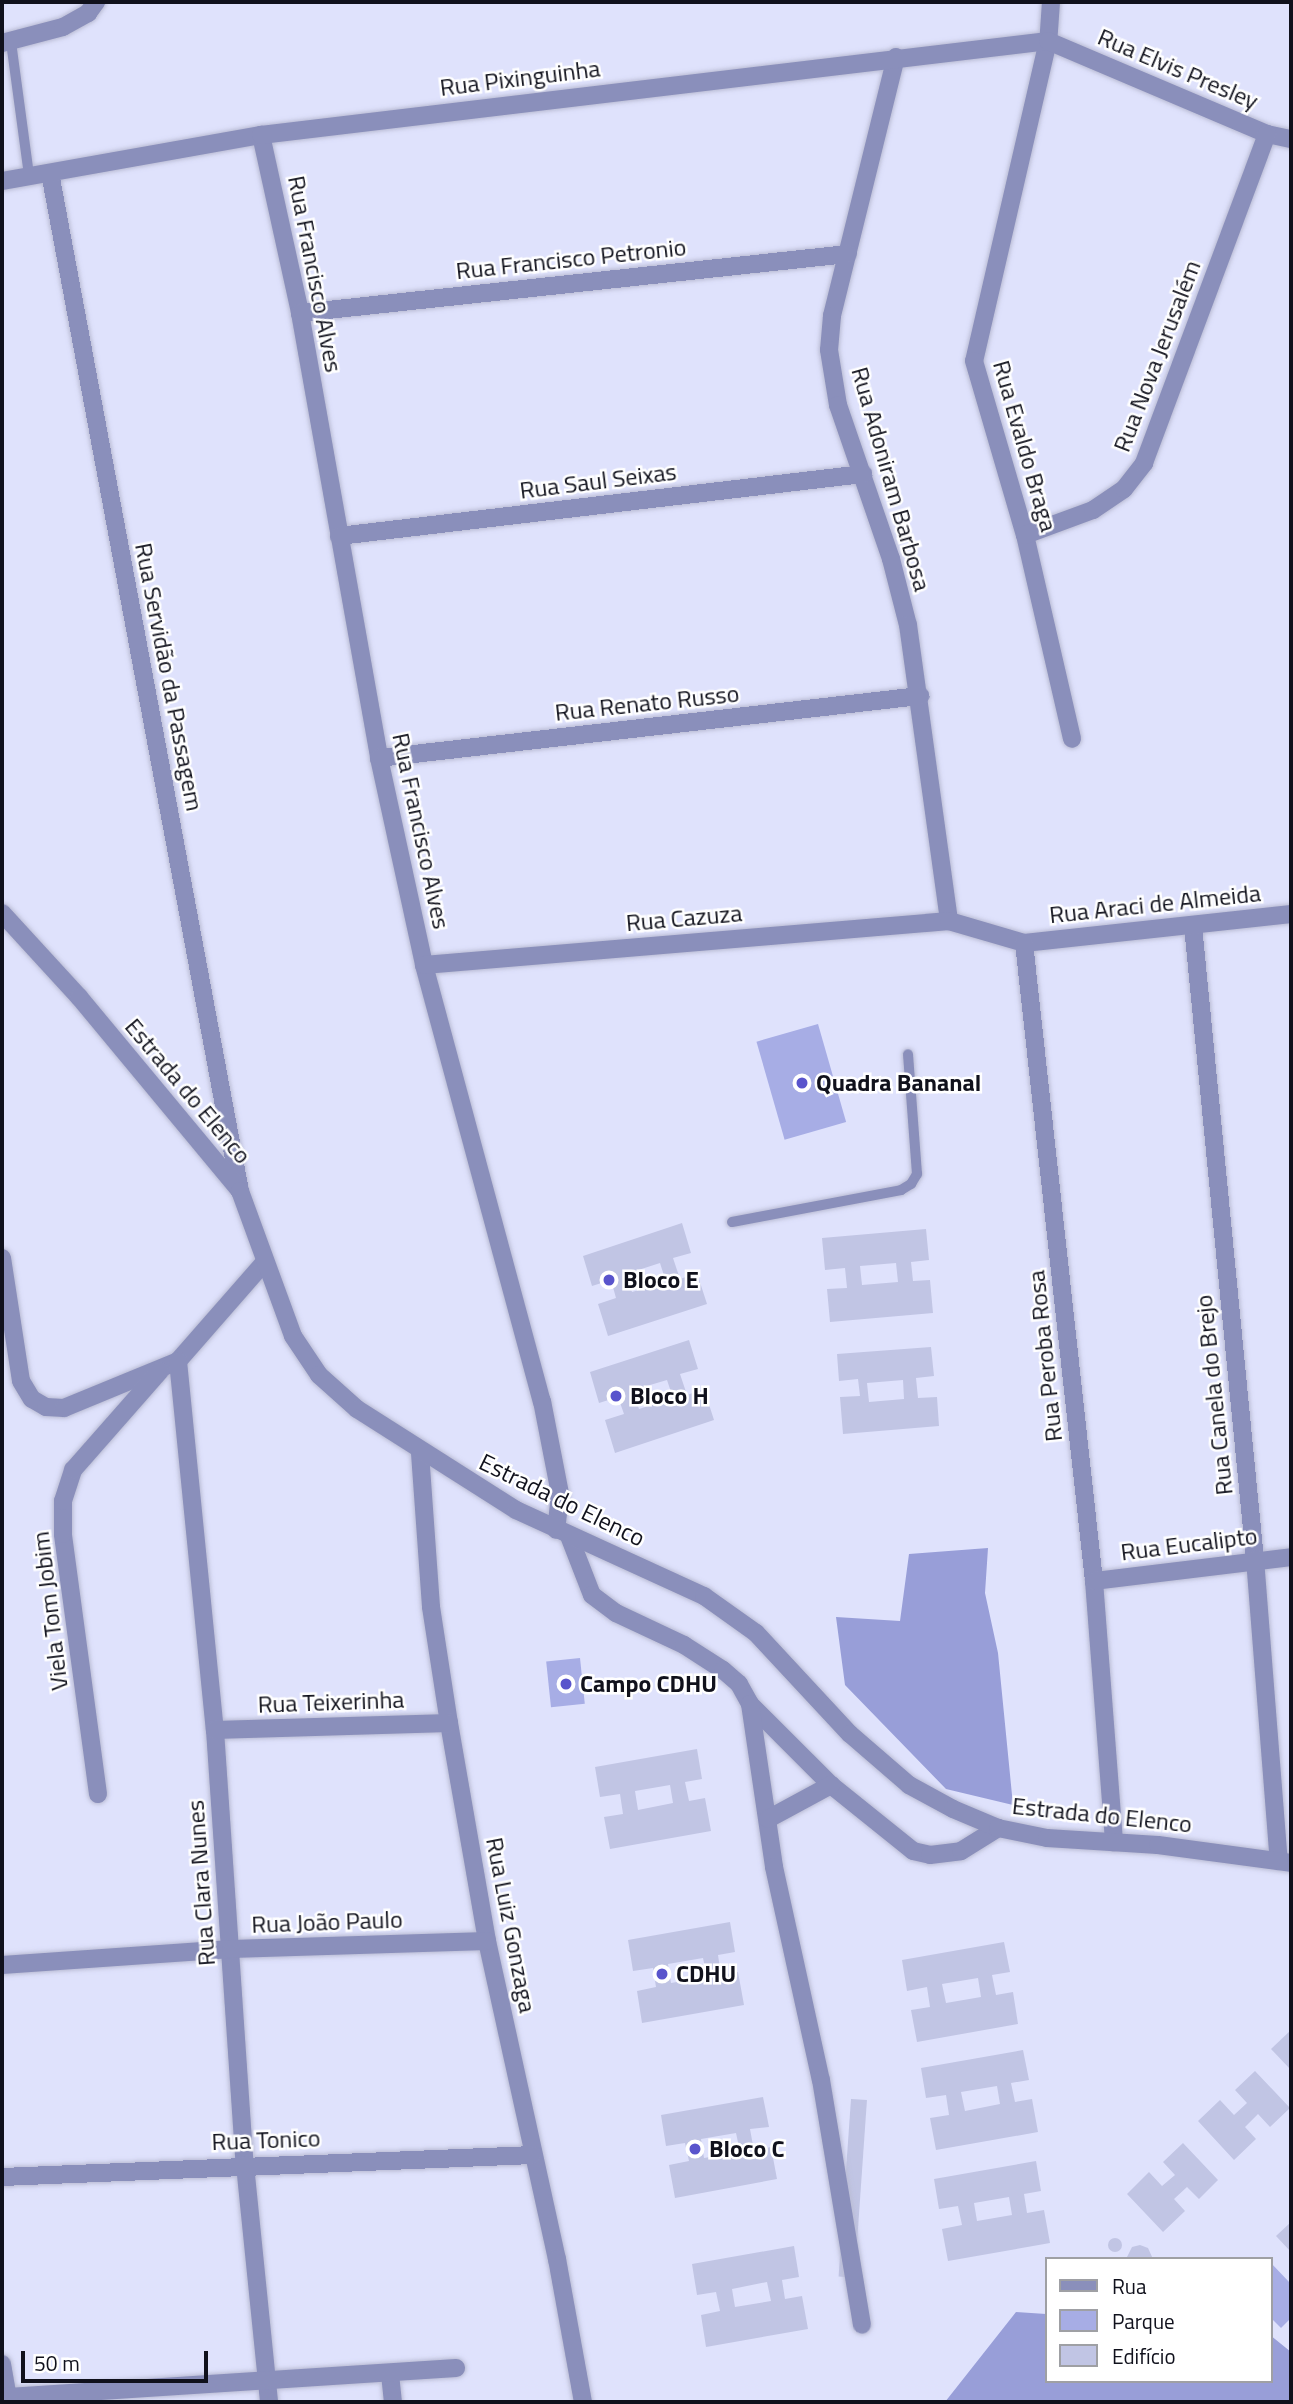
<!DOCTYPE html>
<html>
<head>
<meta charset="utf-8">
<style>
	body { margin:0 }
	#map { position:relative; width:1293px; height:2404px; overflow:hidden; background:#dfe2fc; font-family:"Titillium Web",sans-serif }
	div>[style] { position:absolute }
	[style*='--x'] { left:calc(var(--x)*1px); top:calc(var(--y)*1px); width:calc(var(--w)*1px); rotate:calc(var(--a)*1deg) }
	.green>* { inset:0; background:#a7ade5; transform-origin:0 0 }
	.forest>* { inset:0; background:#989ed8 }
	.building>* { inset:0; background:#c1c5e4; transform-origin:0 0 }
	.round { border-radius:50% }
	.roads { filter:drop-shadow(0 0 2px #babcd4) drop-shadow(0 0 2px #babcd4) }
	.service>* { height:10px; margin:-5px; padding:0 5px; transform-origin:5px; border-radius:5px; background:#8a8fbb }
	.minor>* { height:18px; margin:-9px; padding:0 9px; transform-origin:9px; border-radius:9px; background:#8a8fbb }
	.tertiary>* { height:18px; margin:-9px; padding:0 9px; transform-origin:9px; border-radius:9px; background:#8a8fbb }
	.dots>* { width:19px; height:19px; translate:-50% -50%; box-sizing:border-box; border:4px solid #fff; border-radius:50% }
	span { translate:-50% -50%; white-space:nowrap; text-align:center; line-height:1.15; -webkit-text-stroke:5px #fff; paint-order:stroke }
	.street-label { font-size:24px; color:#10111c }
	.poi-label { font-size:24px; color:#10111c; font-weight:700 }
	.left { translate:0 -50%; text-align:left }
	.frame { position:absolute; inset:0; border:4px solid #10111c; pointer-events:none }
	.legend { position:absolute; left:1045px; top:2257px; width:228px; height:126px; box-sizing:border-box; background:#fff; border:2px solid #9fa0a4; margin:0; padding:9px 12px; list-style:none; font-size:21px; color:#10111c }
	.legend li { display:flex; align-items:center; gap:14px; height:35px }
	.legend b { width:35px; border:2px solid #9fa0a4 }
	.scale { position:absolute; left:21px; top:2351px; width:187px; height:32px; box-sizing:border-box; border:4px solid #10111c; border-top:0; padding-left:9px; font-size:21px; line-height:24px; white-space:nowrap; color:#10111c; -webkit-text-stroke:5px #fff; paint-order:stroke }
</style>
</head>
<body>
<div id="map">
	<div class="green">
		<i style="left:818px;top:1024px;width:102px;height:64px;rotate:74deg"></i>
		<i style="left:580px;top:1658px;width:46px;height:34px;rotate:84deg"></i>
		<i style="clip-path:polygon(1270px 2262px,1291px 2284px,1291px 2318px,1281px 2328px,1270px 2317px)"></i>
	</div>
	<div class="forest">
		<i style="clip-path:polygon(988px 1548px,985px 1593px,998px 1653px,1013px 1805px,946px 1789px,845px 1685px,836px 1617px,900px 1621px,909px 1554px)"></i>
		<i style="clip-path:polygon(1016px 2312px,1046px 2314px,1046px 2381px,1270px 2381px,1270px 2335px,1291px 2352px,1291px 2402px,945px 2402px)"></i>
	</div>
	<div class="building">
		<i style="clip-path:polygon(evenodd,682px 1223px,691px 1253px,673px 1258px,680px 1279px,697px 1273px,707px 1304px,608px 1336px,598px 1304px,616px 1298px,611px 1280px,592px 1286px,583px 1256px,682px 1223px,660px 1263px,666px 1282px,632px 1292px,626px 1274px,660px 1263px)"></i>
		<i style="clip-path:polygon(evenodd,926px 1229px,929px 1260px,911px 1262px,913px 1281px,930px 1280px,933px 1313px,830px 1322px,827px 1289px,847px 1288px,845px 1268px,825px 1270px,822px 1238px,926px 1229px,896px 1263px,898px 1282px,862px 1285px,860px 1266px,896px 1263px)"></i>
		<i style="clip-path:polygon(evenodd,689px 1340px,698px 1369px,680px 1374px,687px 1395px,704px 1389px,714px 1420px,615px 1453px,605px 1420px,624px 1414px,618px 1397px,599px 1403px,590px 1372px,689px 1340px,667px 1380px,673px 1398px,639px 1409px,633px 1390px,667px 1380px)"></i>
		<i style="clip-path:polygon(evenodd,931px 1347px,934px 1376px,916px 1378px,918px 1398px,937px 1397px,939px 1426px,843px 1434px,840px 1397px,860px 1396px,858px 1379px,839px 1381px,837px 1354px,931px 1347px,903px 1380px,904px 1399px,869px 1402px,867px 1383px,903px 1380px)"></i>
		<i style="clip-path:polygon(evenodd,697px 1749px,702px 1779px,685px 1782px,689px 1801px,705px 1798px,711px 1831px,610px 1849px,604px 1817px,623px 1814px,620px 1794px,600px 1797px,595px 1767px,697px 1749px,670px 1785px,673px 1803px,638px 1810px,635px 1791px,670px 1785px)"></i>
		<i style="clip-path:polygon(evenodd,730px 1922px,735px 1952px,718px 1955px,721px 1975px,738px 1972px,744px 2005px,642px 2023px,637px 1991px,656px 1987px,653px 1968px,633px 1971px,628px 1940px,730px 1922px,703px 1958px,707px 1977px,671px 1983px,668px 1964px,703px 1958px)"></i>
		<i style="clip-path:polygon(evenodd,1004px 1942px,1010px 1972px,992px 1975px,996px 1995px,1013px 1992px,1018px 2024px,917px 2042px,911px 2010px,930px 2007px,927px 1987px,907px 1991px,902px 1960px,1004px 1942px,978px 1978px,981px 1997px,946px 2003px,942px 1984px,978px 1978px)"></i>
		<i style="clip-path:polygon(1291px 2030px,1291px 2070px,1271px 2049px)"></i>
		<i style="clip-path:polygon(evenodd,1023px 2050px,1029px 2080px,1011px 2083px,1015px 2102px,1032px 2099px,1038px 2132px,936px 2150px,930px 2118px,949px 2115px,946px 2095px,926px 2098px,921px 2068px,1023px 2050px,997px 2086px,1000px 2104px,965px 2111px,961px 2092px,997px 2086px)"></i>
		<i style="clip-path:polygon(1255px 2071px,1290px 2108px,1270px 2127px,1258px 2114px,1245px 2127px,1256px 2139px,1234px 2160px,1198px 2121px,1220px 2100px,1234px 2115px,1247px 2103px,1235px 2090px)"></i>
		<i style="clip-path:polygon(evenodd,763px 2097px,769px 2127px,750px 2129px,754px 2151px,771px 2147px,777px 2179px,675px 2198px,669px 2165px,689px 2161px,685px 2143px,666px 2146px,661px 2115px,763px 2097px,736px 2133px,740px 2152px,704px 2158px,701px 2139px,736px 2133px)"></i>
		<i style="left:851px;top:2099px;width:16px;height:178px;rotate:4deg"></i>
		<i style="clip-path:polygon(1183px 2143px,1218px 2180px,1199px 2199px,1187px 2187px,1174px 2199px,1185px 2211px,1163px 2232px,1127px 2194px,1149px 2172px,1162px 2186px,1175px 2175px,1163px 2162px)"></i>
		<i style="clip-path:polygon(evenodd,1036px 2161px,1041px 2191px,1024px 2194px,1027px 2213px,1044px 2210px,1050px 2243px,948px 2261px,942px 2229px,962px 2225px,958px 2206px,939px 2209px,934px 2179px,1036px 2161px,1009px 2197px,1012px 2215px,977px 2221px,974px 2203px,1009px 2197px)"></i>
		<i style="clip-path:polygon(1291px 2222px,1291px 2252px,1276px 2236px)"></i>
		<i class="round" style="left:1108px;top:2238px;width:14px;height:14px"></i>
		<i style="clip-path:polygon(1140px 2245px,1148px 2248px,1153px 2259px,1126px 2259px,1132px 2247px)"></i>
		<i style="clip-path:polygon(evenodd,794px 2246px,799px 2277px,782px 2280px,785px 2299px,802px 2296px,808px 2329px,706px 2347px,701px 2315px,720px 2311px,716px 2292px,697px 2295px,692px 2264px,794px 2246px,767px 2282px,771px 2301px,735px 2307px,732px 2289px,767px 2282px)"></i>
	</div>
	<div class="roads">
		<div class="service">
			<i style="--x:11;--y:42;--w:135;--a:82.3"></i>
			<i style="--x:732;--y:1222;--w:172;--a:-10.7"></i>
			<i style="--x:901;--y:1190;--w:12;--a:-31"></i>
			<i style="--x:911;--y:1184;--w:12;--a:-59"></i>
			<i style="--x:917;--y:1174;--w:120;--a:-94.3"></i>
		</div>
		<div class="minor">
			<i style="--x:1051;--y:2;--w:39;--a:94"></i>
			<i style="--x:1048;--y:41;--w:328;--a:103"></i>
			<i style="--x:974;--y:361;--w:181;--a:73.7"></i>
			<i style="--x:1025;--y:535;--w:209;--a:77"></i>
			<i style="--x:2;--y:43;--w:63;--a:-14.7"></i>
			<i style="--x:63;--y:27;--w:29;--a:-29"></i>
			<i style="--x:88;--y:13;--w:14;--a:-54"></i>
			<i style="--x:896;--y:57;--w:267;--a:103.9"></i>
			<i style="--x:832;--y:316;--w:34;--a:95"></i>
			<i style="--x:829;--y:350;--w:56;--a:80.7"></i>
			<i style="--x:838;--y:405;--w:163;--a:71"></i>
			<i style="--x:891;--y:559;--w:68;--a:75.6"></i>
			<i style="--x:908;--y:625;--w:299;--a:82.1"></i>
			<i style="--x:261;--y:135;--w:182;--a:77.6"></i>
			<i style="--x:300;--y:313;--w:452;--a:79.9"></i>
			<i style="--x:379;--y:758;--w:212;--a:77.7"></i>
			<i style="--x:424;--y:965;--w:452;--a:74.9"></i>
			<i style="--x:542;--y:1401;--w:95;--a:79"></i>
			<i style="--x:560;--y:1494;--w:36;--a:96"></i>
			<i style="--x:50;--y:173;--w:1036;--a:79.43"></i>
			<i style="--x:2;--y:181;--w:263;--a:-10.1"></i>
			<i style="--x:261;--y:135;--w:793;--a:-6.81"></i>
			<i style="--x:1048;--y:41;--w:238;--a:23"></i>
			<i style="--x:1267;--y:134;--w:25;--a:12"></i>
			<i style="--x:300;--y:313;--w:551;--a:-6.15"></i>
			<i style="--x:1025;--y:535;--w:72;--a:-20.2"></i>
			<i style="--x:1093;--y:510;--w:37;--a:-34"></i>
			<i style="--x:1124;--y:489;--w:33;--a:-52"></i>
			<i style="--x:1144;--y:463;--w:351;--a:-69.5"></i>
			<i style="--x:339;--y:536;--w:528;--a:-6.75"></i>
			<i style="--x:379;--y:758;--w:545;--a:-6.54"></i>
			<i style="--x:1193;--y:926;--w:636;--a:84.41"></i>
			<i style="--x:1255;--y:1559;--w:303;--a:85.5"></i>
			<i style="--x:1024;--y:943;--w:269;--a:-6.2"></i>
			<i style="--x:424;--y:965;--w:527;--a:-4.79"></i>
			<i style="--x:949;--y:921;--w:78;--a:16.3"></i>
			<i style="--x:1024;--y:943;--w:642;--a:83.74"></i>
			<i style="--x:1094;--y:1581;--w:262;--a:85.6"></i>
			<i style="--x:2;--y:1258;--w:124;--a:81.2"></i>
			<i style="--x:21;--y:1381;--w:21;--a:59"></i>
			<i style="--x:32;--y:1399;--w:16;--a:30"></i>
			<i style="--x:46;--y:1407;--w:18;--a:3"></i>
			<i style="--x:64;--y:1408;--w:123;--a:-22.4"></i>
			<i style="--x:178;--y:1361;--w:129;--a:-48.8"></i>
			<i style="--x:178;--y:1361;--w:371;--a:84.3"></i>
			<i style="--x:215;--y:1730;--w:436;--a:86.1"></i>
			<i style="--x:245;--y:2165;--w:238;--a:84.2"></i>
			<i style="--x:420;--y:1453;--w:154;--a:85.9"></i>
			<i style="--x:431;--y:1607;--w:117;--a:81.2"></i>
			<i style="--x:449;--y:1723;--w:221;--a:80.1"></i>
			<i style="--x:487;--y:1941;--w:326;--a:77.6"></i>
			<i style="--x:557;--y:2259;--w:145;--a:79.7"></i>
			<i style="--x:569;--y:1536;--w:63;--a:68.7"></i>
			<i style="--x:592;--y:1595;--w:30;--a:37"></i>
			<i style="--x:616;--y:1613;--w:75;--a:25.2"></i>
			<i style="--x:684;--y:1645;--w:46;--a:32.7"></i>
			<i style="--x:723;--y:1670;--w:21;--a:41"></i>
			<i style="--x:739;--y:1684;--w:23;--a:61"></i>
			<i style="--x:750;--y:1704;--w:115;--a:45"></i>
			<i style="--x:831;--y:1785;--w:105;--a:38.8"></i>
			<i style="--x:913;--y:1851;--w:17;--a:13"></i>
			<i style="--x:930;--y:1855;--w:31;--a:-7"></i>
			<i style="--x:961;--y:1851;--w:44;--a:-31.9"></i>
			<i style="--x:1094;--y:1581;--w:198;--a:-6.9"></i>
			<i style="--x:750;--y:1704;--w:165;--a:81.6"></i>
			<i style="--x:774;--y:1867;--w:218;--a:77.6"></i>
			<i style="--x:821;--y:2080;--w:248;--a:80.5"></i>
			<i style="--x:215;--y:1730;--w:234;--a:-1.7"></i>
			<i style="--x:98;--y:1794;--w:262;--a:-97.7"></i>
			<i style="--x:63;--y:1534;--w:33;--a:-90"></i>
			<i style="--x:63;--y:1501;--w:33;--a:-72"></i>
			<i style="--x:73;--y:1470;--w:132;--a:-48.7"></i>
			<i style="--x:768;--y:1819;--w:72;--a:-28.4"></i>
			<i style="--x:2;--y:1965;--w:230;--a:-4"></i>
			<i style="--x:231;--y:1949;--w:256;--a:-1.8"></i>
			<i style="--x:2;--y:2177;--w:531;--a:-2.37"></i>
			<i style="--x:2;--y:2364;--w:39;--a:80"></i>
			<i style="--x:390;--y:2374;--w:28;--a:84"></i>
			<i style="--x:8;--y:2397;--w:449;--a:-3.7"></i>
		</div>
		<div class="tertiary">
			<i style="--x:2;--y:913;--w:114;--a:47.5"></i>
			<i style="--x:79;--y:997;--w:252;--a:50.3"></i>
			<i style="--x:240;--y:1191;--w:154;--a:69.9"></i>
			<i style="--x:293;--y:1336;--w:47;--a:56.3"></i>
			<i style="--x:319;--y:1375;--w:51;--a:41.8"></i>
			<i style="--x:357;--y:1409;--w:188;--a:32.4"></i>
			<i style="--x:516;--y:1510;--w:207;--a:24.6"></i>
			<i style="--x:704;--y:1596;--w:64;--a:35.4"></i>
			<i style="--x:756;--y:1633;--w:138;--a:47.1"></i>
			<i style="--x:850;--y:1734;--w:78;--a:40.8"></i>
			<i style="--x:909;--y:1785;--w:50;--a:28.6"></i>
			<i style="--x:953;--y:1809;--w:49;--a:22.9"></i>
			<i style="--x:998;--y:1828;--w:50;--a:11.5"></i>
			<i style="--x:1047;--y:1838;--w:111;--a:3.6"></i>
			<i style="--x:1158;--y:1845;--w:134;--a:7.7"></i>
		</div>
	</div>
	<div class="dots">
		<i style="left:802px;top:1083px;background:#5954cc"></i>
		<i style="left:609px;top:1280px;background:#5954cc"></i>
		<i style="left:616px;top:1396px;background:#5954cc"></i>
		<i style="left:566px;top:1684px;background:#5954cc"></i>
		<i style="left:662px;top:1974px;background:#5954cc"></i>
		<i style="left:695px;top:2149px;background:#5954cc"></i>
	</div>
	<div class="street-label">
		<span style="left:1178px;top:69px;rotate:23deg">Rua Elvis Presley</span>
		<span style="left:520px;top:78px;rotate:-7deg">Rua Pixinguinha</span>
		<span style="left:571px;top:259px;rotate:-6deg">Rua Francisco Petronio</span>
		<span style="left:315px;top:274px;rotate:79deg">Rua Francisco Alves</span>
		<span style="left:1157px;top:356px;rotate:-69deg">Rua Nova Jerusalém</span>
		<span style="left:1025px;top:446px;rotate:74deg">Rua Evaldo Braga</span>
		<span style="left:891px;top:479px;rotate:74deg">Rua Adoniram Barbosa</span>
		<span style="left:598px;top:481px;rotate:-7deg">Rua Saul Seixas</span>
		<span style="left:169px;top:677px;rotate:79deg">Rua Servidão da Passagem</span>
		<span style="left:647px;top:703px;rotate:-6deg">Rua Renato Russo</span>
		<span style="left:421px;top:831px;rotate:78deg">Rua Francisco Alves</span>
		<span style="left:1155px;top:904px;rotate:-6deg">Rua Araci de Almeida</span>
		<span style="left:684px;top:918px;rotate:-5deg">Rua Cazuza</span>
		<span style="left:188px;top:1091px;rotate:50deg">Estrada do Elenco</span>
		<span style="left:1045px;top:1356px;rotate:-96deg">Rua Peroba Rosa</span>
		<span style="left:1214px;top:1395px;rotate:-96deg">Rua Canela do Brejo</span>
		<span style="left:562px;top:1500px;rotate:26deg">Estrada do Elenco</span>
		<span style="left:1189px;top:1544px;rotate:-7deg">Rua Eucalipto</span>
		<span style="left:50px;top:1611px;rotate:-97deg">Viela Tom Jobim</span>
		<span style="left:331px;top:1702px;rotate:-2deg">Rua Teixerinha</span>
		<span style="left:1102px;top:1815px;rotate:6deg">Estrada do Elenco</span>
		<span style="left:201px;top:1883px;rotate:-94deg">Rua Clara Nunes</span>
		<span style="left:327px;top:1922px;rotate:-2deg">Rua João Paulo</span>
		<span style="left:511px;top:1925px;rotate:79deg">Rua Luiz Gonzaga</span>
		<span style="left:266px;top:2140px;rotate:-2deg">Rua Tonico</span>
	</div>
	<div class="poi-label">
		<span class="left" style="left:816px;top:1083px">Quadra Bananal</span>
		<span class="left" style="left:623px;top:1280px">Bloco E</span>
		<span class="left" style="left:630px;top:1396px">Bloco H</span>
		<span class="left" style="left:580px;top:1684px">Campo CDHU</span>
		<span class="left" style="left:676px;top:1974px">CDHU</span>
		<span class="left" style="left:709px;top:2149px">Bloco C</span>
	</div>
	<div class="frame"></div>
	<ul class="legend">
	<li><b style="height:9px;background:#8a8fbb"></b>Rua</li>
	<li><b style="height:19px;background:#a7ade5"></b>Parque</li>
	<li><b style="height:19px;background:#c1c5e4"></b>Edifício</li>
	</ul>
	<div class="scale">50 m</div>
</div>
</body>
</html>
